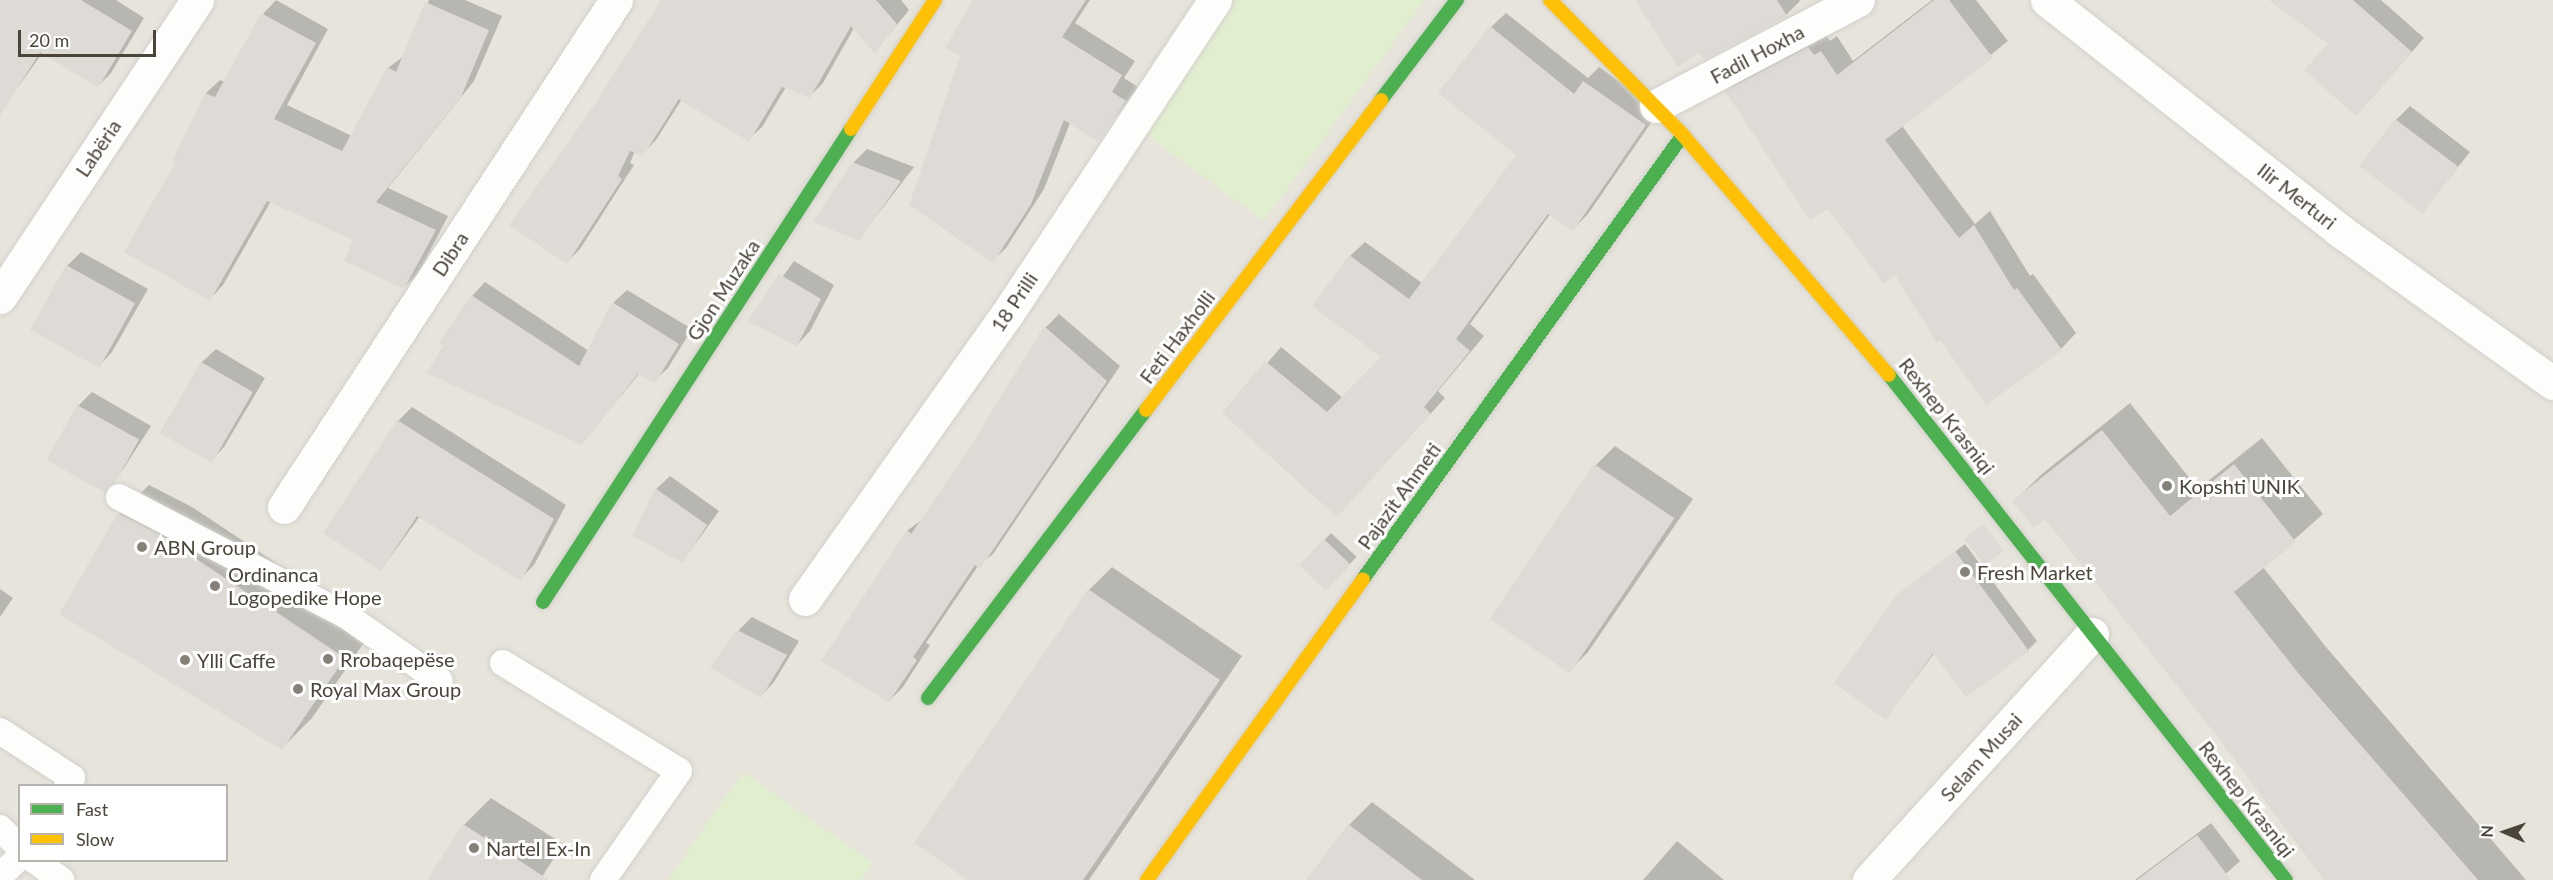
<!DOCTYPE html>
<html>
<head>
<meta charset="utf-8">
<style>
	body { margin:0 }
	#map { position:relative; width:2553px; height:880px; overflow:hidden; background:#f4f2ee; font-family:Lato,sans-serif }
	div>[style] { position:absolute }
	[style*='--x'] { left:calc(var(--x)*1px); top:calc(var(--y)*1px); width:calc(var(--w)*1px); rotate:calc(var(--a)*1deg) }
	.residential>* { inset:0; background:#e7e4dc }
	.green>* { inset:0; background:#e1eecf }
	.shadow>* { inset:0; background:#0003; transform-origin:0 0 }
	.building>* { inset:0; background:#dedbd6; transform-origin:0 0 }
	.roads { filter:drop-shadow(0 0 2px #d2d0cb) drop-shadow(0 0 2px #d2d0cb) }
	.lane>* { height:26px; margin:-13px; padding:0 13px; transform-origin:13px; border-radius:13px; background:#fdfdfc }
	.street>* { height:33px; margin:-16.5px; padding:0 16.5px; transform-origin:16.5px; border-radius:16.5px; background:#fdfdfc }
	.fast>* { height:14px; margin:-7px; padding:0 7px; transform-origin:7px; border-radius:7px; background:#4caf50 }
	.slow>* { height:14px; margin:-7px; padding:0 7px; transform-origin:7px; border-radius:7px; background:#ffc107 }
	.dots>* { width:16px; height:16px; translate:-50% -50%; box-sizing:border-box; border:3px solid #fff; border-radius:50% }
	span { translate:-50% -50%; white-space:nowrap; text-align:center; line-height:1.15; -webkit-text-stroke:6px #fff; paint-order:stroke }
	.street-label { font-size:20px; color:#4b4439 }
	.poi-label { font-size:20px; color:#4b4439 }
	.left { translate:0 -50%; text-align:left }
	.legend { position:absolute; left:18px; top:784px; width:210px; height:78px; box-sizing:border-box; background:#fff; border:2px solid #b7b4b0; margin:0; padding:8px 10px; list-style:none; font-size:18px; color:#4b4439 }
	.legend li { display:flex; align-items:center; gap:12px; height:30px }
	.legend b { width:30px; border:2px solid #b7b4b0 }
	.north { position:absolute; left:2475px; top:802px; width:60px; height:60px; -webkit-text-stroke:4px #fff; paint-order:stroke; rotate:272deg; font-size:16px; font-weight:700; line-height:24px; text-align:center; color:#4b4439 }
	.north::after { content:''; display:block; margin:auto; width:21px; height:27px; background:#4b4439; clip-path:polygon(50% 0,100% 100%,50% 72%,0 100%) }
	.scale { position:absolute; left:18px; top:30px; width:138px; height:27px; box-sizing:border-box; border:3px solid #4b4439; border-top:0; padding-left:8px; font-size:18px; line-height:21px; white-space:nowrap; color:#4b4439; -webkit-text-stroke:4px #fff; paint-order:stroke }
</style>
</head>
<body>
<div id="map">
	<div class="residential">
		<i style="clip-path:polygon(evenodd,0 0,2553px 0,2553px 880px,0 880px,0 0,20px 786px,226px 786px,226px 860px,20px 860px,20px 786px)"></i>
	</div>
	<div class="green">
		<i style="clip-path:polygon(1236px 0,1424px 0,1264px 221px,1141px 131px)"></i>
		<i style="clip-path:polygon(743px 772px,873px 863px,861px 880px,668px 880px)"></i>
	</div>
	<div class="shadow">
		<i style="clip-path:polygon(0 0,116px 0,144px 18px,111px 73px,98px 86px,43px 52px,6px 104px,0 100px)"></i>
		<i style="clip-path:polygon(276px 0,328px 29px,287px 105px,352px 136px,388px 68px,404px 56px,429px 0,465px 0,502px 16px,474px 81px,388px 188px,448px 216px,418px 274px,404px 287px,355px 240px,271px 201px,223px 285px,210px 299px,177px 163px,206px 93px,220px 80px,225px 82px,263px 14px)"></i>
		<i style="clip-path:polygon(662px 0,901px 0,909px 10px,875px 52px,854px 28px,823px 83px,809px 97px,786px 87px,762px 127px,748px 140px,682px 99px,656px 140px,642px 154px,635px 151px,630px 163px,634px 165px,580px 249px,567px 262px,592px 111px)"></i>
		<i style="clip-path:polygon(975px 0,1090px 0,1075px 23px,1135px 61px,1124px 78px,1138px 87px,1098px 140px,1070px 123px,1044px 189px,1006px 248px,992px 261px,962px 56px)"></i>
		<i style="clip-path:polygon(1643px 0,1799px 0,1800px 1px,1786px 15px,1705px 58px)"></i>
		<i style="clip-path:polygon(1932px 0,1976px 0,2008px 41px,1902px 126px,1975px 224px,1990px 211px,2030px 276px,2033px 274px,2076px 333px,2061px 349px,1896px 273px,1828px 206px,1727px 91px,1742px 76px,1824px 33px,1830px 41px,1837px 36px,1853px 61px)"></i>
		<i style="clip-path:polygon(2271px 0,2381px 0,2424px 38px,2369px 101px,2330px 43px)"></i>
		<i style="clip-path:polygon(1506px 13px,1588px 78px,1599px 67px,1660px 110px,1588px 214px,1573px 229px,1551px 213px,1470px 324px,1484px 336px,1438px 391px,1445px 398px,1351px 500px,1224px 413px,1281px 347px,1343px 398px,1384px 357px,1350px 256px,1365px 242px,1422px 283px,1518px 154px,1491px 27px)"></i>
		<i style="clip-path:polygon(2410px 106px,2470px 152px,2423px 211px,2396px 120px)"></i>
		<i style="clip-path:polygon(867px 149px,914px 167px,859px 239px,853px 163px)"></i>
		<i style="clip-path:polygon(81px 252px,148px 289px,112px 352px,99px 366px,67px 266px)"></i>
		<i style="clip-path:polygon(794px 261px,834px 285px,810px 331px,797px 345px,750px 321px)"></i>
		<i style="clip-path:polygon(485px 282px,589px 351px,613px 303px,627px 290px,692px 329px,668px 368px,654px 381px,640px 373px,581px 444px,472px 296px)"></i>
		<i style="clip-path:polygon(1059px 314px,1120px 366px,993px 554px,978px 566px,926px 643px,930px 645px,903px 687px,889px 701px,823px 660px,908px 530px,923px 519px,970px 450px,1046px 327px)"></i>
		<i style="clip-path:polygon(216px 349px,265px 378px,224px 447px,211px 461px,161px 431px,202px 362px)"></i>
		<i style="clip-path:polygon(92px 392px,151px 426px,118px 477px,105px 491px,78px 406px)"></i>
		<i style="clip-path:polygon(2130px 403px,2198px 489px,2262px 438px,2323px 514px,2263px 567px,2326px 647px,2526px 880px,2326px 880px,2220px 738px,2045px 517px,2014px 501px,2042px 474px)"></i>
		<i style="clip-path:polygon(412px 407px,566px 505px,534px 565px,520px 579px,420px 516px,381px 570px,325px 533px,398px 421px)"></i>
		<i style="clip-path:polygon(1615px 446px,1693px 499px,1588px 652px,1569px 671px,1492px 618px,1596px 465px)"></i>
		<i style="clip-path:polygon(670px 476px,719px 511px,683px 561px,656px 489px)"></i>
		<i style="clip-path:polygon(149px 485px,192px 507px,374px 628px,312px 718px,282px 748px,119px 514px)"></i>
		<i style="left:1331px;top:533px;width:35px;height:44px;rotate:43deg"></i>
		<i style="clip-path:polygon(1965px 544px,2037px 641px,2028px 650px,1935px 652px,1886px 718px,1899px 595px)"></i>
		<i style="clip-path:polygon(1112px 567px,1242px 656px,1089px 880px,971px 880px,1089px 590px)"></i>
		<i style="clip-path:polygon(0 589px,13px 598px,0 617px)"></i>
		<i style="clip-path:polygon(752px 617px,799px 641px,774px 682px,761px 696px,738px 631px)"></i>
		<i style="clip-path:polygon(491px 798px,563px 844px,540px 880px,429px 880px,464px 825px)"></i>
		<i style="clip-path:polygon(1372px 802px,1475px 880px,1308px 880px,1349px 825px)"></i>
		<i style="clip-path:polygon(2211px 823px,2240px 861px,2219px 880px,2135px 880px)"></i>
		<i style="clip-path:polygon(1677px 841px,1724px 880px,1643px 880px)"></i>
	</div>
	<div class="building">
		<i style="clip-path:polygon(0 0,81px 0,132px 31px,98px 88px,40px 52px,0 116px)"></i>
		<i style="clip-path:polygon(661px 0,876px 0,897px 24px,875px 54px,851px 26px,810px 98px,782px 87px,749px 142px,679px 99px,643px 156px,630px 151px,618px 176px,622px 179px,567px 264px,509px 225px,591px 110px)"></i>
		<i style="clip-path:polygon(973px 0,1086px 0,1062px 37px,1122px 75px,1112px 92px,1126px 101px,1098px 142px,1064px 120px,1031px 204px,993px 263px,909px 205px,960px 56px,945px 48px)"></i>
		<i style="clip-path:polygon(1635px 0,1777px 0,1787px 16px,1704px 60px,1699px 53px,1678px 67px)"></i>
		<i style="clip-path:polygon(1934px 0,1949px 0,1993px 58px,1885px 140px,1959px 238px,1974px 225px,2014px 290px,2017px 288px,2062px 350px,1986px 405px,1940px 340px,1937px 343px,1895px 275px,1884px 284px,1828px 209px,1810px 220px,1725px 91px,1808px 47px,1814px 55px,1821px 51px,1837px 75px)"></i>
		<i style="clip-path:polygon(2269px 0,2353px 0,2412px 52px,2356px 116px,2304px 70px,2328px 44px)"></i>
		<i style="clip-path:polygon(425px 2px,489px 30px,461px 97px,376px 202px,436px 230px,404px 289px,344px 261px,353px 240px,267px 201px,210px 301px,124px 252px,175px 163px,172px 162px,205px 93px,215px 97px,261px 13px,316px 43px,274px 119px,342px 151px,387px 67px,396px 72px)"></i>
		<i style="clip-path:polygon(1490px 26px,1574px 94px,1583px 81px,1646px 125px,1573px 231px,1548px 214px,1456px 339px,1470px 351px,1424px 407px,1431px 414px,1337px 517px,1222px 413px,1265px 361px,1327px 412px,1381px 357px,1312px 306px,1349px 255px,1409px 299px,1516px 155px,1438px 93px)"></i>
		<i style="left:2395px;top:119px;width:79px;height:59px;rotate:37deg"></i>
		<i style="clip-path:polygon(852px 162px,901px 181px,859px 241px,813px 222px)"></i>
		<i style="left:66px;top:265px;width:79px;height:74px;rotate:29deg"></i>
		<i style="clip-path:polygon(779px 274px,821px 299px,797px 346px,748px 321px)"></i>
		<i style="clip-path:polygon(471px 295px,579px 366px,612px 302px,679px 344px,655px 383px,638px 374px,582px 445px,427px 373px,443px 346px,439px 343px)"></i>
		<i style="clip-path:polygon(1044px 326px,1107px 381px,980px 569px,975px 565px,913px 657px,917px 660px,889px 702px,821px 661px,907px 530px,911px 534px,969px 449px)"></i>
		<i style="left:201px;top:362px;width:60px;height:82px;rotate:30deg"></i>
		<i style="left:77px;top:405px;width:71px;height:63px;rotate:29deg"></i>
		<i style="clip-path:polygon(397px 420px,554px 519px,521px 581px,417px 516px,381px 571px,323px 533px)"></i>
		<i style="clip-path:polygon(2102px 430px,2170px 516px,2234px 464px,2296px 542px,2234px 592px,2299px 674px,2478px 880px,2324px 880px,2219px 739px,2045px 519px,2034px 528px,2012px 501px)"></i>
		<i style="left:1594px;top:464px;width:97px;height:187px;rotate:34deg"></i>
		<i style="clip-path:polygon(655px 488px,707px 525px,683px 563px,632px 536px)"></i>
		<i style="clip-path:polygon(118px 513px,162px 536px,345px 658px,282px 750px,59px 614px)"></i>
		<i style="left:1983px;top:524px;width:34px;height:24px;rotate:52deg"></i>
		<i style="left:1324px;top:539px;width:37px;height:36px;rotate:44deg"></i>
		<i style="clip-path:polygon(1955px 551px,2029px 651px,1966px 697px,1933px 653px,1886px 720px,1834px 683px,1897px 594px)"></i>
		<i style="clip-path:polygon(1088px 589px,1220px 680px,1083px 880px,968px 880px,914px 843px)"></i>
		<i style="clip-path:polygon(737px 630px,787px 655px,761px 698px,710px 667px)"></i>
		<i style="clip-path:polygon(463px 824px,549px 880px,427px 880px)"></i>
		<i style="clip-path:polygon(1348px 824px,1422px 880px,1306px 880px)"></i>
		<i style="clip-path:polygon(2197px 835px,2231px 880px,2137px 880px)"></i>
	</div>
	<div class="roads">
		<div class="lane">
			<i style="--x:119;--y:497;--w:257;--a:27.6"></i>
			<i style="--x:347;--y:616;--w:113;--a:35"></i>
			<i style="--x:503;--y:663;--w:206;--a:31.5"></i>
			<i style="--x:679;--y:771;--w:133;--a:124.9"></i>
			<i style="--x:0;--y:731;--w:86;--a:33.1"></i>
			<i style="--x:72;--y:778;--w:9;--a:122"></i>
			<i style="--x:0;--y:828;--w:28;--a:45"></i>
			<i style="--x:34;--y:860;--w:34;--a:36"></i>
			<i style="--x:0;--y:876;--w:28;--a:-44"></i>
		</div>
		<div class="street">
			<i style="--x:2047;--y:0;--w:372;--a:38.2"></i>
			<i style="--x:2339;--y:230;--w:263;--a:35.6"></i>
			<i style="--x:1656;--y:106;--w:228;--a:-27.7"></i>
			<i style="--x:0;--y:297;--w:356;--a:-56.4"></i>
			<i style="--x:284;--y:507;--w:606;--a:-56.78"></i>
			<i style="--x:805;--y:599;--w:349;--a:-54.7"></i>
			<i style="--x:1007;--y:314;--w:377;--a:-56.5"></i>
			<i style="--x:1869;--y:880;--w:332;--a:-47.8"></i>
		</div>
		<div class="fast">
			<i style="--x:1381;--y:100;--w:126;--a:-52.8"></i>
			<i style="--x:1889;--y:375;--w:642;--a:51.83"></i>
			<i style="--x:1363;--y:579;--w:547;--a:-54.22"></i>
			<i style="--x:543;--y:602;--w:564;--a:-56.93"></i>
			<i style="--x:928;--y:698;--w:361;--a:-52.9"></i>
		</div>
		<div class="slow">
			<i style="--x:1550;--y:0;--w:190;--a:45.4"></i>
			<i style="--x:1683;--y:135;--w:316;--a:49.4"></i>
			<i style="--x:851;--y:129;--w:154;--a:-56.9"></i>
			<i style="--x:1146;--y:410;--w:389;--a:-52.8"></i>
			<i style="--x:1147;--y:880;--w:370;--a:-54.3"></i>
		</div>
	</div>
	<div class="dots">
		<i style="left:2167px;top:486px;background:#868178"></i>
		<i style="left:142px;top:547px;background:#868178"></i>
		<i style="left:1965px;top:572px;background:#868178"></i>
		<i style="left:215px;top:586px;background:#868178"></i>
		<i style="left:328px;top:659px;background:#868178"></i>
		<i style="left:185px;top:660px;background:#868178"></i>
		<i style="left:298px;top:689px;background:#868178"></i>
		<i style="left:474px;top:848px;background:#868178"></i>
	</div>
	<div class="street-label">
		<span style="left:1757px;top:54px;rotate:-28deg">Fadil Hoxha</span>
		<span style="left:98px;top:148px;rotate:-56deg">Labëria</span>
		<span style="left:2297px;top:196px;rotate:38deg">Ilir Merturi</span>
		<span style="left:450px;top:254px;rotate:-57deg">Dibra</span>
		<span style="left:723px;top:290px;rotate:-57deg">Gjon Muzaka</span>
		<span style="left:1014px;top:302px;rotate:-56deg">18 Prilli</span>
		<span style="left:1177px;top:337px;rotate:-53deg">Feti Haxholli</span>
		<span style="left:1947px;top:416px;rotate:52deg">Rexhep Krasniqi</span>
		<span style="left:1399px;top:496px;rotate:-54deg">Pajazit Ahmeti</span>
		<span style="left:1981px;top:757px;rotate:-48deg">Selam Musai</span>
		<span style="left:2247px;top:799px;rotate:52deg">Rexhep Krasniqi</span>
	</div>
	<div class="poi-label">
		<span class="left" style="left:2179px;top:486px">Kopshti UNIK</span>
		<span class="left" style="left:154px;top:547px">ABN Group</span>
		<span class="left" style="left:1977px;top:572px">Fresh Market</span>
		<span class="left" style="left:228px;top:586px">Ordinanca<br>Logopedike Hope</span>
		<span class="left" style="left:340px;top:659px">Rrobaqepëse</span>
		<span class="left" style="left:197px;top:660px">Ylli Caffe</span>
		<span class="left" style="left:310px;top:689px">Royal Max Group</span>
		<span class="left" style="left:486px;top:848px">Nartel Ex-In</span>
	</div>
	<ul class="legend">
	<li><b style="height:8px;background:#4caf50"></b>Fast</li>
	<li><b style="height:8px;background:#ffc107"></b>Slow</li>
	</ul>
	<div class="north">N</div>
	<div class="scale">20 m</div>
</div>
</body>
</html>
